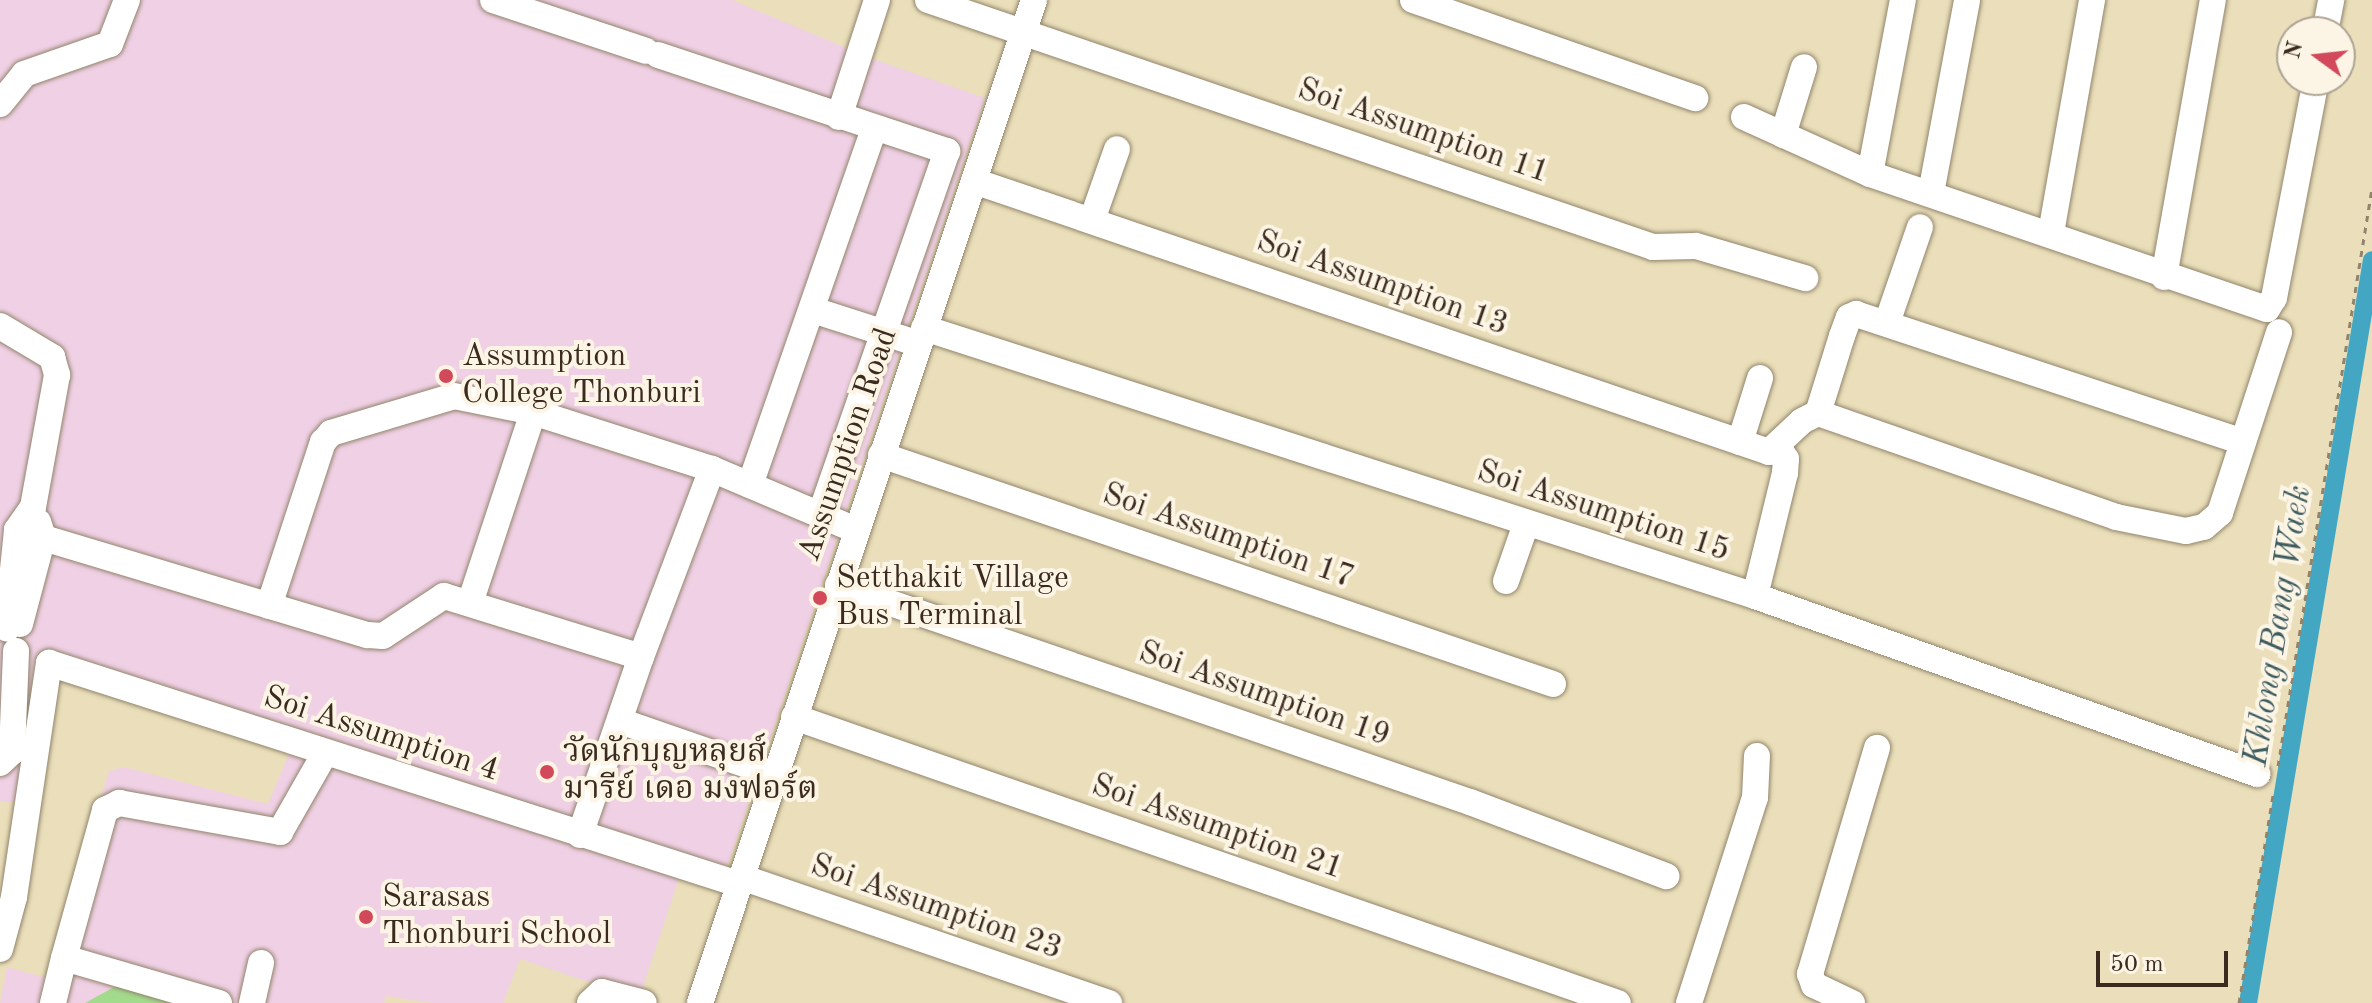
<!DOCTYPE html>
<html>
<head>
<meta charset="utf-8">
<style>
	body { margin:0 }
	#map { position:relative; width:2372px; height:1003px; overflow:hidden; background:#eadfba; font-family:"Old Standard TT","Noto Serif Thai",serif }
	div>[style] { position:absolute }
	[style*='--x'] { left:calc(var(--x)*1px); top:calc(var(--y)*1px); width:calc(var(--w)*1px); rotate:calc(var(--a)*1deg) }
	.built>* { inset:0; background:#f0d0e5 }
	.green>* { inset:0; background:#a3db8d }
	.canal>* { height:18px; margin:-9px; padding:0 9px; transform-origin:9px; border-radius:9px; background:#43a7c3 }
	.path>* { height:3px; margin-top:-1.5px; transform-origin:0; background:repeating-linear-gradient(90deg,#92846c 0 6px,transparent 0 12px) }
	.roads { filter:drop-shadow(0 0 2px #92846c) drop-shadow(0 0 2px #92846c) }
	.minor>* { height:26px; margin:-13px; padding:0 13px; transform-origin:13px; border-radius:13px; background:#fff }
	.dots>* { width:22px; height:22px; translate:-50% -50%; box-sizing:border-box; border:4px solid #fcf5e5; border-radius:50% }
	span { translate:-50% -50%; white-space:nowrap; text-align:center; line-height:1.15; -webkit-text-stroke:8px #fcf5e5; paint-order:stroke }
	.street-label { font-size:32px; color:#3b2a1e }
	.poi-label { font-size:32px; color:#3b2a1e }
	.left { translate:0 -50%; text-align:left }
	.water-label { font-size:34px; color:#3e5c60; font-style:italic }
	.north { position:absolute; left:2276px; top:16px; width:80px; height:80px; box-sizing:border-box; background:#fcf5e5; border:2px solid #afa495; border-radius:50%; rotate:285deg; font-size:22px; font-weight:700; line-height:32px; text-align:center; color:#3b2a1e }
	.north::after { content:''; display:block; margin:auto; width:28px; height:36px; background:#d1495b; clip-path:polygon(50% 0,100% 100%,50% 72%,0 100%) }
	.scale { position:absolute; left:2096px; top:951px; width:132px; height:36px; box-sizing:border-box; border:4px solid #3b2a1e; border-top:0; padding-left:10px; font-size:24px; line-height:28px; white-space:nowrap; color:#3b2a1e; -webkit-text-stroke:6px #fcf5e5; paint-order:stroke }
</style>
</head>
<body>
<div id="map">
	<div class="built">
		<i style="clip-path:polygon(0 0,732px 0,873px 59px,985px 98px,728px 864px,723px 867px,107px 668px,37px 654px,19px 802px,0 802px)"></i>
		<i style="clip-path:polygon(290px 751px,680px 875px,639px 999px,520px 959px,503px 1003px,433px 1003px,386px 996px,384px 1003px,0 1003px,7px 967px,47px 978px,109px 771px,124px 767px,268px 804px)"></i>
	</div>
	<div class="green">
		<i style="clip-path:polygon(116px 986px,197px 1003px,85px 1003px)"></i>
	</div>
	<div class="canal">
		<i style="--x:2248;--y:1003;--w:753;--a:-80.53"></i>
	</div>
	<div class="path">
		<i style="--x:2278;--y:766;--w:586;--a:-80.76"></i>
		<i style="--x:2239;--y:1003;--w:216;--a:-80.7"></i>
	</div>
	<div class="roads">
		<div class="minor">
			<i style="--x:493;--y:0;--w:161;--a:18.4"></i>
			<i style="--x:928;--y:0;--w:766;--a:18.81"></i>
			<i style="--x:1653;--y:247;--w:43;--a:-1.3"></i>
			<i style="--x:1696;--y:246;--w:114;--a:16.4"></i>
			<i style="--x:1413;--y:0;--w:299;--a:19.2"></i>
			<i style="--x:2325;--y:32;--w:33;--a:-79"></i>
			<i style="--x:658;--y:55;--w:305;--a:18.4"></i>
			<i style="--x:947;--y:151;--w:386;--a:109.2"></i>
			<i style="--x:0;--y:104;--w:38;--a:-51"></i>
			<i style="--x:24;--y:74;--w:91;--a:-19.2"></i>
			<i style="--x:110;--y:44;--w:47;--a:-68.9"></i>
			<i style="--x:839;--y:117;--w:123;--a:-72"></i>
			<i style="--x:1744;--y:117;--w:138;--a:24.3"></i>
			<i style="--x:1870;--y:174;--w:419;--a:18.8"></i>
			<i style="--x:2267;--y:309;--w:13;--a:-58"></i>
			<i style="--x:2274;--y:298;--w:222;--a:-79.1"></i>
			<i style="--x:1783;--y:135;--w:71;--a:-72.8"></i>
			<i style="--x:1870;--y:174;--w:177;--a:-79.3"></i>
			<i style="--x:974;--y:181;--w:840;--a:18.82"></i>
			<i style="--x:1769;--y:452;--w:45;--a:-43.2"></i>
			<i style="--x:1802;--y:421;--w:18;--a:-27"></i>
			<i style="--x:1818;--y:413;--w:81;--a:-72.7"></i>
			<i style="--x:1842;--y:336;--w:20;--a:-70"></i>
			<i style="--x:1849;--y:317;--w:8;--a:-23"></i>
			<i style="--x:1856;--y:314;--w:405;--a:18.3"></i>
			<i style="--x:1931;--y:193;--w:196;--a:-79.4"></i>
			<i style="--x:1092;--y:220;--w:75;--a:-70.6"></i>
			<i style="--x:2051;--y:233;--w:237;--a:-80"></i>
			<i style="--x:2164;--y:277;--w:281;--a:-80"></i>
			<i style="--x:813;--y:310;--w:111;--a:17.8"></i>
			<i style="--x:1888;--y:320;--w:98;--a:-71"></i>
			<i style="--x:0;--y:326;--w:61;--a:30.8"></i>
			<i style="--x:52;--y:357;--w:19;--a:74"></i>
			<i style="--x:57;--y:375;--w:134;--a:100.3"></i>
			<i style="--x:33;--y:507;--w:28;--a:125"></i>
			<i style="--x:17;--y:530;--w:99;--a:95.8"></i>
			<i style="--x:924;--y:328;--w:873;--a:17.87"></i>
			<i style="--x:1755;--y:596;--w:533;--a:19.52"></i>
			<i style="--x:1818;--y:413;--w:316;--a:19.2"></i>
			<i style="--x:2116;--y:517;--w:71;--a:11.3"></i>
			<i style="--x:2186;--y:531;--w:18;--a:-13"></i>
			<i style="--x:2204;--y:527;--w:21;--a:-41"></i>
			<i style="--x:2220;--y:513;--w:190;--a:-71.9"></i>
			<i style="--x:1740;--y:442;--w:67;--a:-72.6"></i>
			<i style="--x:881;--y:455;--w:710;--a:18.82"></i>
			<i style="--x:750;--y:485;--w:378;--a:-70.8"></i>
			<i style="--x:17;--y:530;--w:366;--a:16.7"></i>
			<i style="--x:368;--y:635;--w:15;--a:4"></i>
			<i style="--x:383;--y:636;--w:73;--a:-33.3"></i>
			<i style="--x:444;--y:596;--w:206;--a:17.2"></i>
			<i style="--x:641;--y:657;--w:201;--a:-69.3"></i>
			<i style="--x:712;--y:469;--w:156;--a:23"></i>
			<i style="--x:1506;--y:581;--w:60;--a:-70.7"></i>
			<i style="--x:838;--y:585;--w:668;--a:18.95"></i>
			<i style="--x:1470;--y:802;--w:210;--a:20.7"></i>
			<i style="--x:1755;--y:596;--w:127;--a:-76.3"></i>
			<i style="--x:1785;--y:473;--w:14;--a:-86"></i>
			<i style="--x:1786;--y:459;--w:14;--a:-124"></i>
			<i style="--x:470;--y:603;--w:201;--a:-71.7"></i>
			<i style="--x:269;--y:606;--w:173;--a:-71.8"></i>
			<i style="--x:323;--y:442;--w:12;--a:-48"></i>
			<i style="--x:331;--y:433;--w:128;--a:-16.7"></i>
			<i style="--x:454;--y:396;--w:81;--a:11.4"></i>
			<i style="--x:533;--y:412;--w:188;--a:17.7"></i>
			<i style="--x:20;--y:624;--w:90;--a:-75.2"></i>
			<i style="--x:43;--y:537;--w:16;--a:-108"></i>
			<i style="--x:49;--y:663;--w:724;--a:17.78"></i>
			<i style="--x:794;--y:717;--w:872;--a:19.14"></i>
			<i style="--x:620;--y:721;--w:165;--a:19.1"></i>
			<i style="--x:0;--y:763;--w:16;--a:-43"></i>
			<i style="--x:12;--y:752;--w:101;--a:-87.7"></i>
			<i style="--x:580;--y:835;--w:188;--a:-71.1"></i>
			<i style="--x:741;--y:877;--w:389;--a:18.9"></i>
			<i style="--x:0;--y:949;--w:54;--a:-74.9"></i>
			<i style="--x:14;--y:897;--w:237;--a:-81.5"></i>
			<i style="--x:53;--y:1003;--w:46;--a:-76.3"></i>
			<i style="--x:219;--y:1003;--w:161;--a:-163.8"></i>
			<i style="--x:64;--y:958;--w:154;--a:-74.5"></i>
			<i style="--x:105;--y:810;--w:16;--a:-27"></i>
			<i style="--x:119;--y:803;--w:164;--a:10.2"></i>
			<i style="--x:280;--y:832;--w:91;--a:-60.3"></i>
			<i style="--x:252;--y:1003;--w:41;--a:-77.3"></i>
			<i style="--x:590;--y:1003;--w:16;--a:-43"></i>
			<i style="--x:602;--y:992;--w:43;--a:14.7"></i>
			<i style="--x:700;--y:1003;--w:1057;--a:-71.58"></i>
			<i style="--x:1689;--y:1003;--w:215;--a:-72.2"></i>
			<i style="--x:1755;--y:798;--w:42;--a:-87.3"></i>
			<i style="--x:1852;--y:1003;--w:42;--a:-154.7"></i>
			<i style="--x:1814;--y:985;--w:12;--a:-110"></i>
			<i style="--x:1810;--y:974;--w:236;--a:-73.5"></i>
		</div>
	</div>
	<div class="dots">
		<i style="left:446px;top:376px;background:#d1495b"></i>
		<i style="left:820px;top:598px;background:#d1495b"></i>
		<i style="left:547px;top:772px;background:#d1495b"></i>
		<i style="left:366px;top:917px;background:#d1495b"></i>
	</div>
	<div class="street-label">
		<span style="left:1423px;top:132px;rotate:19deg">Soi Assumption 11</span>
		<span style="left:1382px;top:284px;rotate:19deg">Soi Assumption 13</span>
		<span style="left:849px;top:445px;rotate:-71deg">Assumption Road</span>
		<span style="left:1603px;top:512px;rotate:18deg">Soi Assumption 15</span>
		<span style="left:1228px;top:537px;rotate:19deg">Soi Assumption 17</span>
		<span style="left:1264px;top:695px;rotate:19deg">Soi Assumption 19</span>
		<span style="left:381px;top:735px;rotate:18deg">Soi Assumption 4</span>
		<span style="left:1217px;top:828px;rotate:19deg">Soi Assumption 21</span>
		<span style="left:936px;top:908px;rotate:19deg">Soi Assumption 23</span>
	</div>
	<div class="poi-label">
		<span class="left" style="left:462px;top:376px">Assumption<br>College Thonburi</span>
		<span class="left" style="left:836px;top:598px">Setthakit Village<br>Bus Terminal</span>
		<span class="left" style="left:563px;top:772px">วัดนักบุญหลุยส์<br>มารีย์ เดอ มงฟอร์ต</span>
		<span class="left" style="left:382px;top:917px">Sarasas<br>Thonburi School</span>
	</div>
	<div class="water-label">
		<span style="left:2279px;top:626px;rotate:-81deg">Khlong Bang Waek</span>
	</div>
	<div class="north">N</div>
	<div class="scale">50 m</div>
</div>
</body>
</html>
